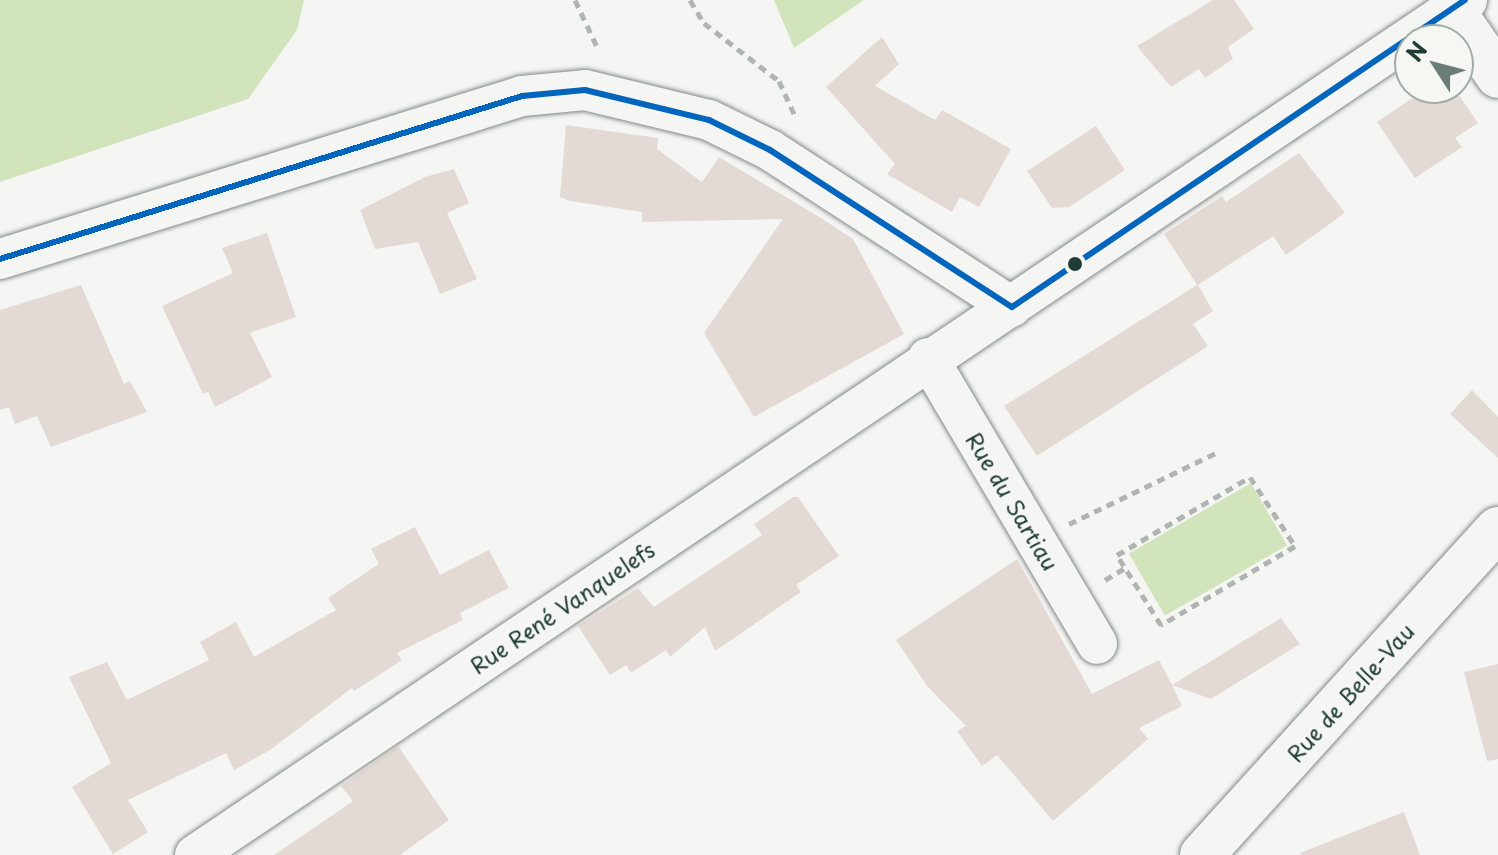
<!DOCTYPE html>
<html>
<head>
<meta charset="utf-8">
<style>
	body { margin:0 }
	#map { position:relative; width:1498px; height:855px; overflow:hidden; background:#f5f5f3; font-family:"Playpen Sans",sans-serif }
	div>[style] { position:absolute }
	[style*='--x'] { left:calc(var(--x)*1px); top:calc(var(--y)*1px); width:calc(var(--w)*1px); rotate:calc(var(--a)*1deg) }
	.green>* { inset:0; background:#d2e4bc; transform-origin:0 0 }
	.building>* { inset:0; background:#e4dad5 }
	.path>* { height:5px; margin-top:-2.5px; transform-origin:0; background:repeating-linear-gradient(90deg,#b0b4b2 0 8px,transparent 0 14px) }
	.roads { filter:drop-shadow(0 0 2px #858a88) drop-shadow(0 0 2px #858a88) }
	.minor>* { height:40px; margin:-20px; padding:0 20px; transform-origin:20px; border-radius:20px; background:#f5f5f3 }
	.tertiary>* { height:44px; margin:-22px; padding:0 22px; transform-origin:22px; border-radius:22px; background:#f5f5f3 }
	.bus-1>* { height:6px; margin:-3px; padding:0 3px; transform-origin:3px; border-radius:3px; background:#0065bd }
	.dots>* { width:22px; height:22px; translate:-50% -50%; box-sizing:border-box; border:4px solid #f6f6f2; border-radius:50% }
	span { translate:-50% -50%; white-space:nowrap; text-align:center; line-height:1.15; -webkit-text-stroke:6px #f6f6f2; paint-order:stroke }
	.street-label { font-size:22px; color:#1f3d34 }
	.north { position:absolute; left:1394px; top:24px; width:80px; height:80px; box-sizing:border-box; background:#f6f6f2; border:2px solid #a0aca6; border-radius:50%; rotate:306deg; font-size:22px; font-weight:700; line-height:32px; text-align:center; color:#1f3d34 }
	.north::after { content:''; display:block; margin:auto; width:28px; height:36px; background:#6a7d77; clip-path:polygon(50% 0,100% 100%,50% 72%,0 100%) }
</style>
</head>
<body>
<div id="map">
	<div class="green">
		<i style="clip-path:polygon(0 0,304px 0,297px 30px,248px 99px,0 182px)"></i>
		<i style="clip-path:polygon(774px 0,864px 0,794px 48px)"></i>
		<i style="left:1251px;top:483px;width:72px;height:141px;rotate:60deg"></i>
	</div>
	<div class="building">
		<i style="clip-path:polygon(1213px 0,1234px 0,1254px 29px,1228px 47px,1233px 59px,1205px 78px,1199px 69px,1171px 87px,1137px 46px)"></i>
		<i style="clip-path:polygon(882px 37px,899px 64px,875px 86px,935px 120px,942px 110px,1011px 149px,979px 207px,960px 197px,952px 212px,887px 174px,895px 164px,826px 87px)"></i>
		<i style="clip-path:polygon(1427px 88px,1454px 88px,1478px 123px,1455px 138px,1462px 147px,1415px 178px,1377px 122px)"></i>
		<i style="clip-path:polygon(566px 125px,658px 138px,657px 149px,702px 182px,719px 157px,821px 218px,853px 239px,904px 334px,754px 417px,704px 333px,783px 219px,642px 222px,642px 212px,570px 201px,560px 197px)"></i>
		<i style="clip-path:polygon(1096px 126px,1125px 170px,1069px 207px,1052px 208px,1027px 171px)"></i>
		<i style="clip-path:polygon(1299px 153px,1345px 213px,1286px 255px,1273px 236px,1198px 285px,1213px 311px,1193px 324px,1208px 346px,1037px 456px,1004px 406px,1197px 285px,1164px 234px,1222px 196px,1226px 202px)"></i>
		<i style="clip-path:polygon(454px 169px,469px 203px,447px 213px,477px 279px,440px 294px,418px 242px,375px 249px,360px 210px,425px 177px)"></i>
		<i style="clip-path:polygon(267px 233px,296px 317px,250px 333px,272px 377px,215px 407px,208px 392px,203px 394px,162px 306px,233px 273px,222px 248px)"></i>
		<i style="clip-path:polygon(81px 285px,124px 384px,130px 381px,147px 412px,51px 447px,37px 416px,15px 424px,9px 407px,0 410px,0 310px)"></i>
		<i style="clip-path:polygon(1472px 390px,1498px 417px,1498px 458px,1450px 414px)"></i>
		<i style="clip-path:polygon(793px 497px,798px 497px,839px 556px,796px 585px,801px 592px,715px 651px,705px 627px,670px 657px,666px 650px,631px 673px,626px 665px,610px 675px,578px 626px,638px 588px,654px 607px,762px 535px,754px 524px)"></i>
		<i style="clip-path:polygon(415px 527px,440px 575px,489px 550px,509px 588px,460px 613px,463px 620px,397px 653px,402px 660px,354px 691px,352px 688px,270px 750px,234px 770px,226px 753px,128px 800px,148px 832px,113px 854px,72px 787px,111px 763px,69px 677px,107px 662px,127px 700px,209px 660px,200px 642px,236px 622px,254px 657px,336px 610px,328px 598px,379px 564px,371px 549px)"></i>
		<i style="clip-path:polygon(1017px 559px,1092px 694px,1159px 660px,1172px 685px,1281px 618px,1300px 644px,1211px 699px,1172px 685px,1182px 706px,1139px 728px,1148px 739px,1053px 821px,997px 755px,982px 766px,957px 731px,966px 726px,928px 687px,896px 640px)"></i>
		<i style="clip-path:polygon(1498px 664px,1498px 759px,1487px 761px,1464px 672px)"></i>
		<i style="clip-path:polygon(398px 746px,449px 820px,400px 855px,274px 855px,353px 801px,341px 786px)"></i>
		<i style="clip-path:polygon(1404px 812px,1420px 855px,1301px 855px,1300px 853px)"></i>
	</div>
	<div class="path">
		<i style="--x:575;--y:0;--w:56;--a:64.8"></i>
		<i style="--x:690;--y:0;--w:27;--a:59"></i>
		<i style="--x:704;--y:23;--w:95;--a:37.7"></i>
		<i style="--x:779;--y:81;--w:41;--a:65.3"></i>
		<i style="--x:1250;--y:477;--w:82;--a:56.9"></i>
		<i style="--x:1295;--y:546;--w:156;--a:149.5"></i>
		<i style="--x:1161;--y:625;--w:83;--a:-122.2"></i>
		<i style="--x:1117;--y:555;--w:154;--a:-30.4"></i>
		<i style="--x:1069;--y:524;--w:163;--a:-25.8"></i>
		<i style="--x:1105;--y:580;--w:23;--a:-31"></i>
	</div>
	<div class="roads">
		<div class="minor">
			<i style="--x:0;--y:259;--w:547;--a:-17.34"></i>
			<i style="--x:522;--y:96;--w:63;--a:-5.4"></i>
			<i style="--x:585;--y:90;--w:128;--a:13.6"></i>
			<i style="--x:709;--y:120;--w:68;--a:26.2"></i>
			<i style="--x:770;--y:150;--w:288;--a:33"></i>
			<i style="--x:928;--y:358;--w:332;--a:59.4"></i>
			<i style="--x:195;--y:855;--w:1515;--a:-33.94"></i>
		</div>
		<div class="tertiary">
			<i style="--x:1465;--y:0;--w:16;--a:145"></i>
			<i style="--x:1452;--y:9;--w:81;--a:55.5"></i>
			<i style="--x:1202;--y:855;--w:440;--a:-47.8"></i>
		</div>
	</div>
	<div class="bus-1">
		<i style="--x:0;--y:259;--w:547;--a:-17.34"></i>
		<i style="--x:522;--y:96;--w:63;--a:-5.4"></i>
		<i style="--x:585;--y:90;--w:128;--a:13.6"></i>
		<i style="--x:709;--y:120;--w:68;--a:26.2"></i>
		<i style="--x:770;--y:150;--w:288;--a:33"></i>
		<i style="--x:1012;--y:307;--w:547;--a:-34.13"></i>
	</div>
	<div class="dots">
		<i style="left:1075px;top:264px;background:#1f3d34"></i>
	</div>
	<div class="street-label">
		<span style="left:1013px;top:501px;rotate:59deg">Rue du Sartiau</span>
		<span style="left:562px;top:607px;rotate:-34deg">Rue René Vanquelefs</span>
		<span style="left:1350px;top:692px;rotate:-48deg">Rue de Belle-Vau</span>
	</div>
	<div class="north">N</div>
</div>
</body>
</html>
